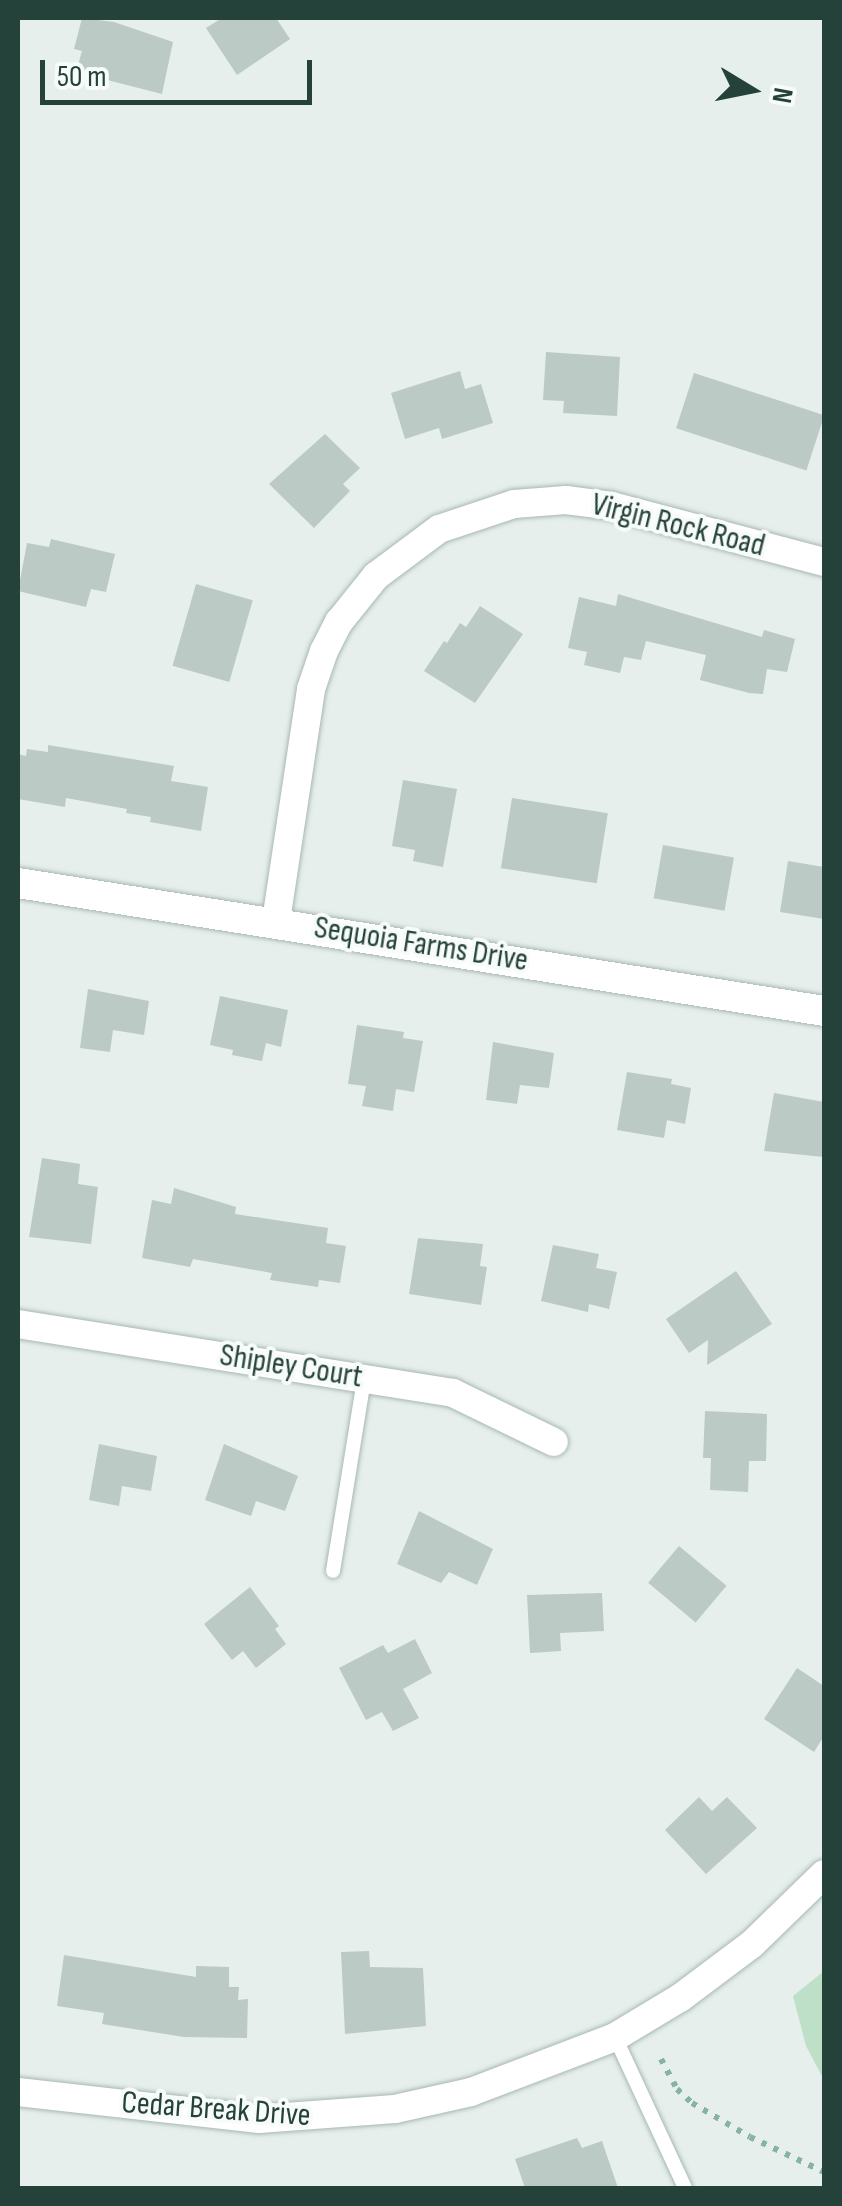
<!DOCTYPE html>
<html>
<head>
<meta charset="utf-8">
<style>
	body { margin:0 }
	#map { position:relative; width:842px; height:2206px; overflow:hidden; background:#e6efeb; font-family:"Sofia Sans Condensed",sans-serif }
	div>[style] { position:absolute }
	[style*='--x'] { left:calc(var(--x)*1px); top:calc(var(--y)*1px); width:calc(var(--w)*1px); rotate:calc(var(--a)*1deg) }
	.green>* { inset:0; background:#bfe0c8 }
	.building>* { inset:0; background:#bbcac4; transform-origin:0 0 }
	.path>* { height:6px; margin-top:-3px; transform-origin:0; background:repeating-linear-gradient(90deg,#86b3a5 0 5px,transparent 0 13px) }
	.roads { filter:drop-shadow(0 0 2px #a8b8b2) drop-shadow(0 0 2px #a8b8b2) }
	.lane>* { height:14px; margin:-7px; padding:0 7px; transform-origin:7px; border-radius:7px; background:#fff }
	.street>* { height:28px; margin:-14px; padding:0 14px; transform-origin:14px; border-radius:14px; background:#fff }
	.secondary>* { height:30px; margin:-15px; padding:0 15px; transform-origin:15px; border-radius:15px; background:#fff }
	span { translate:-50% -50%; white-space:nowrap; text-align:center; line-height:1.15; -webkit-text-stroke:8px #f7fbf9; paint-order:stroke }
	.street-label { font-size:32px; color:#24423a }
	.frame { position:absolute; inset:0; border:20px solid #24423a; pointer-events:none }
	.north { position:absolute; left:702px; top:40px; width:100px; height:100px; -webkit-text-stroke:8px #f7fbf9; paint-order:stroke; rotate:100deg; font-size:28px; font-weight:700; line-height:40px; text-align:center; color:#24423a }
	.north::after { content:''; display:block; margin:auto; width:35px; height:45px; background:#24423a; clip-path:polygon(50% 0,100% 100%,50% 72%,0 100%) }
	.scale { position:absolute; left:40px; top:60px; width:272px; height:45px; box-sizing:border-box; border:5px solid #24423a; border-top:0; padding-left:12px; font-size:30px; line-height:35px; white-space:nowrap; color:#24423a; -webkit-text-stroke:8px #f7fbf9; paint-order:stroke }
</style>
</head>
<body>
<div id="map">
	<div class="green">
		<i style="clip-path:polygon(824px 1971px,824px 2080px,806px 2046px,793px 1996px)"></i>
	</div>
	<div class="building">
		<i style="clip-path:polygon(82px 18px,114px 22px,173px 42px,162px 94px,76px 72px,82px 51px,74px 49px)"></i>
		<i style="clip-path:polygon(222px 18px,276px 18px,290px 39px,237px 75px,206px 28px)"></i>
		<i style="clip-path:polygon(546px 352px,620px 357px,617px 416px,563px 413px,564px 401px,543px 400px)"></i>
		<i style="clip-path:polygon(460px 371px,465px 389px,481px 384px,493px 423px,442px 439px,439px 428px,405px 439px,391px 393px)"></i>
		<i style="left:694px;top:373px;width:137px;height:58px;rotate:18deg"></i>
		<i style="clip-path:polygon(325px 434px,360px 468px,343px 484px,350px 491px,314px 528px,269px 484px)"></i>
		<i style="clip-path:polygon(51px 539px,115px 554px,106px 592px,91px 589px,86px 607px,18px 591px,27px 543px,49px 547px)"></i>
		<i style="left:196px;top:584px;width:59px;height:85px;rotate:16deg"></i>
		<i style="clip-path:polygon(618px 594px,762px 637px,764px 630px,795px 639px,787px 672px,767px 669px,763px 694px,749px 693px,700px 680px,706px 655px,646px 641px,641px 660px,624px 657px,620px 673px,584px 665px,587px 652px,568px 648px,579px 597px,616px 606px)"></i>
		<i style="clip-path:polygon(480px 606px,523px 634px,475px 703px,424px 671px,444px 641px,447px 643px,460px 623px,466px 627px)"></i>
		<i style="clip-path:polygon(48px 745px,174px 766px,171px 781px,208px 787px,201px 831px,150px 822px,151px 817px,126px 813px,127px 809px,66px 798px,65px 807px,18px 799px,18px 754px,26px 756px,27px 749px,48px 752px)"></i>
		<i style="clip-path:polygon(403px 780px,457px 789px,443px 867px,413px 861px,415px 850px,392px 846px)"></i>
		<i style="left:512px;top:798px;width:97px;height:71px;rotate:9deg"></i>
		<i style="left:663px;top:845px;width:72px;height:54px;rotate:10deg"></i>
		<i style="clip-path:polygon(788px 861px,824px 867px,824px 919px,780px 912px)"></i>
		<i style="clip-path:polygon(88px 989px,149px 1001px,144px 1035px,113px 1030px,110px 1052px,80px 1048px)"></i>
		<i style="clip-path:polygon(220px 996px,288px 1010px,281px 1047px,266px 1043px,262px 1061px,232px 1055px,233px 1050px,210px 1045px)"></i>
		<i style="clip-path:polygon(357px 1025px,404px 1032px,403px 1038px,423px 1041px,414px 1092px,396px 1089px,393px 1111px,362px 1106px,366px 1086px,348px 1084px)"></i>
		<i style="clip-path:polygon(493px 1042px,554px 1053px,549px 1088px,520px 1085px,517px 1104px,486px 1100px)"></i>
		<i style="clip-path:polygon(627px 1072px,672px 1079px,671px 1084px,691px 1088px,685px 1124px,667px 1120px,664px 1138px,617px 1130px)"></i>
		<i style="clip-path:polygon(774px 1093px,824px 1102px,824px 1157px,764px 1151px)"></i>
		<i style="clip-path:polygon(42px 1158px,80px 1164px,78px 1184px,98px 1187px,91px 1244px,29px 1237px)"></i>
		<i style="clip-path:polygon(174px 1188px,236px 1207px,235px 1214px,328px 1228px,326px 1243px,346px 1246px,340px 1283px,319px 1280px,318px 1287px,270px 1280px,272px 1273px,193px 1259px,190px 1267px,142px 1258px,152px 1200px,171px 1204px)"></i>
		<i style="clip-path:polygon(418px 1238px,483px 1244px,480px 1266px,487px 1267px,481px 1305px,409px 1294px)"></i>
		<i style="clip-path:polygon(553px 1245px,599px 1254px,596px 1268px,617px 1272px,609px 1309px,589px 1304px,588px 1312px,541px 1301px)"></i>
		<i style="clip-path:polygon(736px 1271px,772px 1324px,707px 1365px,708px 1340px,689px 1353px,666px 1319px)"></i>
		<i style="clip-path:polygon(705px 1411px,767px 1414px,766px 1461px,749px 1461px,748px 1492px,710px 1490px,711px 1458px,703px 1458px)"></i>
		<i style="clip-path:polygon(99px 1444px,157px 1456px,151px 1491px,122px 1486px,119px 1506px,89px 1500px)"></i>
		<i style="clip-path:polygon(224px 1444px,298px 1476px,285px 1511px,256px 1501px,251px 1516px,205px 1500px)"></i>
		<i style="clip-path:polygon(419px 1511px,493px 1549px,477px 1585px,449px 1572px,441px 1583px,397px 1564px)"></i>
		<i style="left:679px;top:1546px;width:62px;height:48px;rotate:40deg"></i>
		<i style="clip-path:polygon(250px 1587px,279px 1626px,275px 1629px,286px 1644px,256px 1668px,243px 1651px,232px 1660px,204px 1624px)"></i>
		<i style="clip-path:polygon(602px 1593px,604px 1631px,560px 1633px,561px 1651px,530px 1653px,527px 1595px)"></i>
		<i style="clip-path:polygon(415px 1639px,432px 1673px,403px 1689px,419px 1718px,393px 1731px,382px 1712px,366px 1720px,339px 1668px,383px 1645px,388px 1653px)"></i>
		<i style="clip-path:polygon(797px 1668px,824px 1686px,824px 1736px,814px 1752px,764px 1719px)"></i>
		<i style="clip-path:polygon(699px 1797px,712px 1811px,727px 1797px,757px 1828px,706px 1874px,665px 1830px)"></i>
		<i style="clip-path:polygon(369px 1951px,370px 1967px,423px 1968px,426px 2026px,345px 2034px,341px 1952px)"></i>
		<i style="clip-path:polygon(64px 1955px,196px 1977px,196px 1966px,229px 1967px,229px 1987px,239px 1987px,238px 2000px,248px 1999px,247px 2038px,184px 2037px,102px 2024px,104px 2013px,57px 2006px)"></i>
		<i style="clip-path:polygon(577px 2138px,582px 2148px,602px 2141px,618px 2188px,525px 2188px,515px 2159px)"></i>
	</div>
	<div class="path">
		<i style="--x:661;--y:2059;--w:34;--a:62"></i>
		<i style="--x:677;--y:2089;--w:21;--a:43"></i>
		<i style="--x:692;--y:2103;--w:67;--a:30.4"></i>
		<i style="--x:750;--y:2137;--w:82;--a:25.3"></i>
	</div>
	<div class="roads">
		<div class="lane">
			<i style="--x:333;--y:1571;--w:194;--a:-80.8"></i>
			<i style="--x:615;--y:2037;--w:166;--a:65.1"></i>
		</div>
		<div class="street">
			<i style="--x:276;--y:921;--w:235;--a:-81.4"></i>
			<i style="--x:311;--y:689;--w:40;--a:-71.1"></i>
			<i style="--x:324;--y:651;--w:33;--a:-63"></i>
			<i style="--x:339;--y:622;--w:59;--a:-51.2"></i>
			<i style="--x:376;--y:576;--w:79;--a:-36.7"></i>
			<i style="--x:439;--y:529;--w:79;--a:-18.4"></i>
			<i style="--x:514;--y:504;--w:52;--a:-4.4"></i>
			<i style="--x:566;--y:500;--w:46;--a:7.4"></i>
			<i style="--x:612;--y:506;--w:219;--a:14.8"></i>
			<i style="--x:18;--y:1324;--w:440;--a:9"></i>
			<i style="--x:453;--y:1393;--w:112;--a:25.9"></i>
			<i style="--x:18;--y:2092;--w:243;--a:6.4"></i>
			<i style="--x:259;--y:2119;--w:136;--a:-4.2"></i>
			<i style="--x:395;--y:2109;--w:78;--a:-12.6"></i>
			<i style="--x:471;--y:2092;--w:154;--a:-20.9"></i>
			<i style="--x:615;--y:2037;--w:76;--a:-31"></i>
			<i style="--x:680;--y:1998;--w:90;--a:-36.9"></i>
			<i style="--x:752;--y:1944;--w:100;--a:-44.2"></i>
		</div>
		<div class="secondary">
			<i style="--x:18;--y:883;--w:816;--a:9.02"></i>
		</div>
	</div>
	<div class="street-label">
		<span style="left:678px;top:526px;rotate:14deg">Virgin Rock Road</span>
		<span style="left:421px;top:945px;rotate:9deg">Sequoia Farms Drive</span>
		<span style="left:291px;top:1367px;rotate:9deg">Shipley Court</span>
		<span style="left:216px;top:2110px;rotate:4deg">Cedar Break Drive</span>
	</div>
	<div class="frame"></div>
	<div class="north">N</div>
	<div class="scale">50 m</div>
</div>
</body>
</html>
